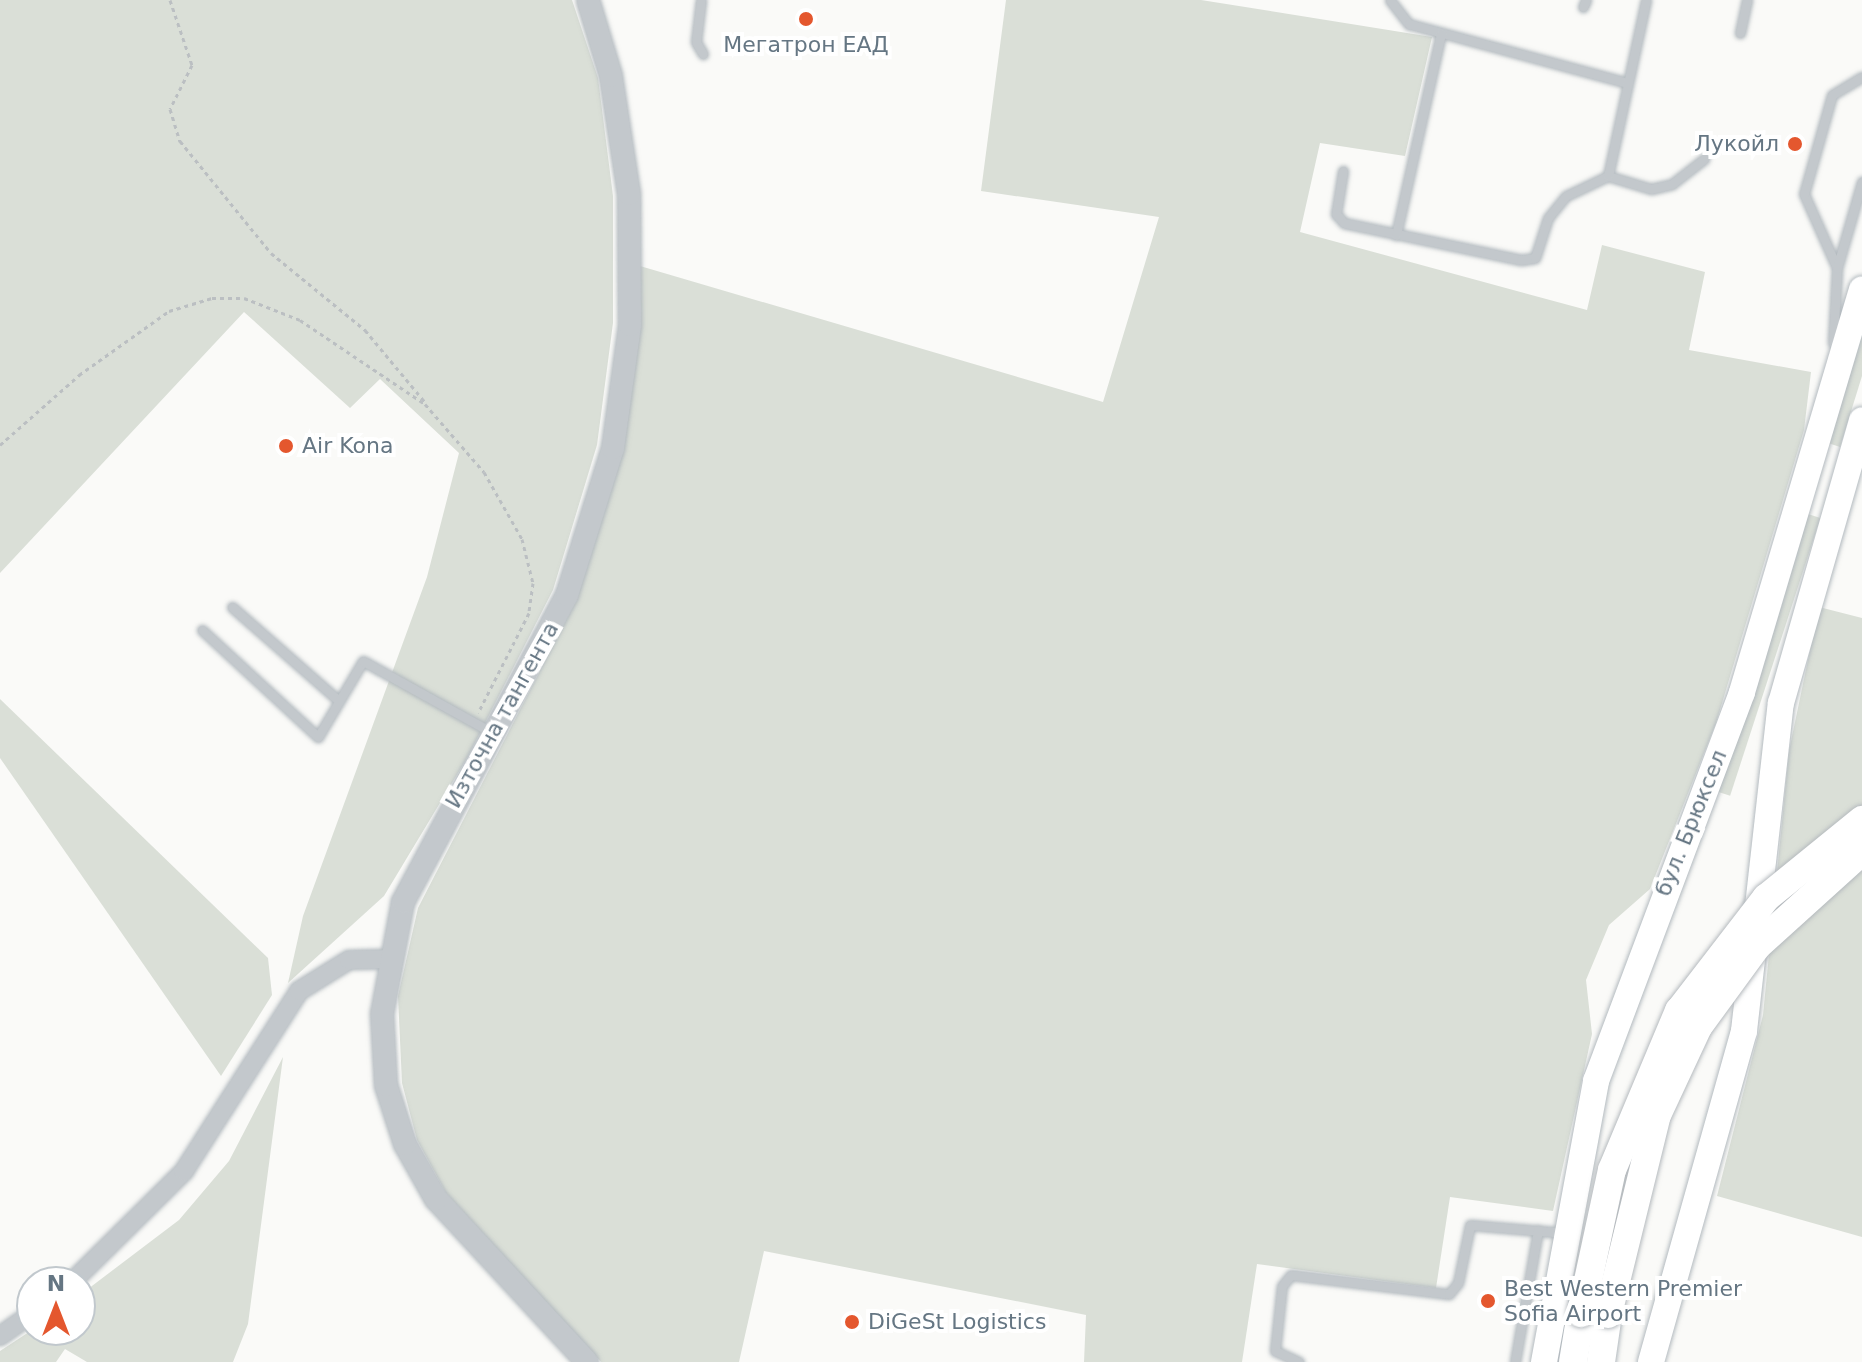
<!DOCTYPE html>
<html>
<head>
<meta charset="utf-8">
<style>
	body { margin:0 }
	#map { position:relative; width:1862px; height:1362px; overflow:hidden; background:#fafaf8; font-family:"DejaVu Sans",sans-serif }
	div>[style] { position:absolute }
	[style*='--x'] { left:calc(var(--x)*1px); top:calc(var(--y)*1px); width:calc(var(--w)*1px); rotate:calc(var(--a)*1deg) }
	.green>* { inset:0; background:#dadfd7; transform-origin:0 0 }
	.path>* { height:3px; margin-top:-1.5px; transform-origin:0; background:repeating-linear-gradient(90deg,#bbbfc2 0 4px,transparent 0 8px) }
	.roads { filter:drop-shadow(0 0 2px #b3babf) drop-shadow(0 0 2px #b3babf) }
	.service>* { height:9px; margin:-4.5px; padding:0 4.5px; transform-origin:4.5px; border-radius:4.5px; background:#c3c8cc }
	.minor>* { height:18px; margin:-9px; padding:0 9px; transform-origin:9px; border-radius:9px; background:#c3c8cc }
	.tertiary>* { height:22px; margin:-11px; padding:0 11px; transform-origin:11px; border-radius:11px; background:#c3c8cc }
	.secondary>* { height:26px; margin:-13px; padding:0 13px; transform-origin:13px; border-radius:13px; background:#fff }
	.primary>* { height:28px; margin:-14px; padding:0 14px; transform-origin:14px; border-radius:14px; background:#fff }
	.bridges { filter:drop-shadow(0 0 2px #b5babe) drop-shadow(0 0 2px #b5babe) }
	.primary-bridge>* { height:28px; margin:-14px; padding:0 14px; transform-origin:14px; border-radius:14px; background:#fff }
	.dots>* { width:22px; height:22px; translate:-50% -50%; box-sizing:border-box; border:4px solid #fff; border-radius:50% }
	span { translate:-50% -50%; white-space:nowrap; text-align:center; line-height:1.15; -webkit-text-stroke:8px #fff; paint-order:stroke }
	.poi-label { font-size:22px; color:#657683 }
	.right { translate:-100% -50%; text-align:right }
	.left { translate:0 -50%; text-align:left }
	.street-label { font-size:22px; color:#657683 }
	.north { position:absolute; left:16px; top:1266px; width:80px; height:80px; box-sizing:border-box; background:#fff; border:2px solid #c1c8cd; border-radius:50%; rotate:0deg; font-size:22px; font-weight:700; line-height:32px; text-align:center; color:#657683 }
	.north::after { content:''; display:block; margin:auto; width:28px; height:36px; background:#e4572e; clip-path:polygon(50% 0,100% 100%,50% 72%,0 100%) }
</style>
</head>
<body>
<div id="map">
	<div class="green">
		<i style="clip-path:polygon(0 0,572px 0,598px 78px,613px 196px,613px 323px,597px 445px,553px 590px,467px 758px,384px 896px,288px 983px,303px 916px,427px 577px,459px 453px,380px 379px,350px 408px,244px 312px,0 573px)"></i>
		<i style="clip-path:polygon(1006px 0,1201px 0,1432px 37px,1405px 156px,1320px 143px,1300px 232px,1587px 310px,1602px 245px,1705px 272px,1689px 350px,1811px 372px,1804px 430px,1716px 723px,1650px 889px,1609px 925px,1586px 980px,1592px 1034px,1553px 1211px,1450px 1197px,1436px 1288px,1257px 1264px,1242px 1362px,1084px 1362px,1086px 1315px,764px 1251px,739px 1362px,601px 1362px,446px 1193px,417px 1140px,402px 1083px,398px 996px,418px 908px,577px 599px,640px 266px,1103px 402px,1159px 217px,981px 191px)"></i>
		<i style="clip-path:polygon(1862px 329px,1862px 376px,1840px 447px,1828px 443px)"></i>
		<i style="left:1808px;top:514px;width:13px;height:292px;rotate:18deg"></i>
		<i style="clip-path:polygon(1819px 607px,1862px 618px,1862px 1237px,1717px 1196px,1763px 1015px,1789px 751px)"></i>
		<i style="clip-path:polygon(0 699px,268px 958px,272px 995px,221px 1076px,0 758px)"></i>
		<i style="clip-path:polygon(283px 1057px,248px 1324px,233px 1362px,87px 1362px,65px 1349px,56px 1362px,0 1362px,0 1351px,32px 1330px,80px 1330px,80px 1295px,179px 1220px,229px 1161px)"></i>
	</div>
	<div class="path">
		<i style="--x:170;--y:0;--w:69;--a:71.3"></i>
		<i style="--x:192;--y:65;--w:49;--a:116.6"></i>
		<i style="--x:170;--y:109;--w:34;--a:73"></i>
		<i style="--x:180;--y:141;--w:144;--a:50.9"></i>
		<i style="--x:271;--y:253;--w:122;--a:39.3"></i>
		<i style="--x:365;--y:330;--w:94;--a:50.2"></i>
		<i style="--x:0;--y:445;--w:106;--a:-41.5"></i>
		<i style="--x:79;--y:375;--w:110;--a:-35.4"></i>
		<i style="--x:169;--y:311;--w:45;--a:-16.8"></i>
		<i style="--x:212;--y:298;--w:32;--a:0"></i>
		<i style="--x:244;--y:298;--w:60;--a:21.4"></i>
		<i style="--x:300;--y:320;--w:151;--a:33.9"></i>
		<i style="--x:425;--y:404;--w:90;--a:49.1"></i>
		<i style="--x:484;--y:472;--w:77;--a:60.4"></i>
		<i style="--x:522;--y:539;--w:45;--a:76"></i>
		<i style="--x:533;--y:583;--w:30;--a:98"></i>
		<i style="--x:529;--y:613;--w:112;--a:117"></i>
	</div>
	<div class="roads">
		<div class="service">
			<i style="--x:701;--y:0;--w:42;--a:96.8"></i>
			<i style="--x:696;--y:42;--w:14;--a:60"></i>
			<i style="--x:1390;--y:0;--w:31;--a:52"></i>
			<i style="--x:1409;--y:24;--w:226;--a:15.1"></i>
			<i style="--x:1583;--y:7;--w:8;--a:-67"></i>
			<i style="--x:1740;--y:33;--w:34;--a:-78"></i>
			<i style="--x:1343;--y:171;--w:44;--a:99.2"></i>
			<i style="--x:1336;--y:214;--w:12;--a:48"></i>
			<i style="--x:1344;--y:223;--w:181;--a:11.8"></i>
			<i style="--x:1521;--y:260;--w:14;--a:-8"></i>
			<i style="--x:1535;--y:258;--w:42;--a:-72"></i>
			<i style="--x:1548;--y:218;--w:28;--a:-51"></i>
			<i style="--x:1566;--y:196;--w:47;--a:-25.5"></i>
			<i style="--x:1608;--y:176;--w:45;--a:16.8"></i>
			<i style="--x:1651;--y:189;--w:22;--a:-13"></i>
			<i style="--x:1672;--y:184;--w:41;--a:-38"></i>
			<i style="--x:1608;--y:176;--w:180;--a:-77.8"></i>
			<i style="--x:1396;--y:235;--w:207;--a:-77.4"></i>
			<i style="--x:1837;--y:268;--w:81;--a:-114"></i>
			<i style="--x:1804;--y:194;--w:103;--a:-74.2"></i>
			<i style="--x:1832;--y:95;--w:35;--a:-31"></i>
			<i style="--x:1833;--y:343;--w:75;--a:-86.9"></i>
			<i style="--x:1837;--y:268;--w:90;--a:-73.8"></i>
			<i style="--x:232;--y:607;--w:142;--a:41.3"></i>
			<i style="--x:202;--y:630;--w:158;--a:42.7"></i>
			<i style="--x:318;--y:737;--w:88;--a:-59.4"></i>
			<i style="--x:363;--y:661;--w:149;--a:29"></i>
			<i style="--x:1299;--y:1362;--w:26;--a:-155"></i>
			<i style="--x:1275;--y:1351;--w:65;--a:-83.9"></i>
			<i style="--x:1282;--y:1286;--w:14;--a:-51"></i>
			<i style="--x:1291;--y:1275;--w:159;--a:6.9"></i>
			<i style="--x:1449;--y:1294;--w:14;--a:-51"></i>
			<i style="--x:1458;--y:1283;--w:59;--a:-78.3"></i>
			<i style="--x:1470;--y:1225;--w:95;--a:4.8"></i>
			<i style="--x:1515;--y:1362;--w:134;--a:-80.1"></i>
		</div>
		<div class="minor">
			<i style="--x:72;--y:1282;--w:158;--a:-44.7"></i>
			<i style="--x:184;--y:1171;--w:214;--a:-57.4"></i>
			<i style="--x:299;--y:991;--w:59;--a:-31.8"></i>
			<i style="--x:349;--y:960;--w:40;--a:-1.4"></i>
			<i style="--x:0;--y:1336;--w:39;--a:-35"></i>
		</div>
		<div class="tertiary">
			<i style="--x:587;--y:1362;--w:222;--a:-132.8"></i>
			<i style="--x:436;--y:1199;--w:63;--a:-119.4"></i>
			<i style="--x:405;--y:1144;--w:62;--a:-107.9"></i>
			<i style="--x:386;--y:1085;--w:71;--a:-93.2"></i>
			<i style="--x:382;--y:1014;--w:114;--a:-79.4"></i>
			<i style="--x:403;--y:902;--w:348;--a:-61.9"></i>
			<i style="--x:567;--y:595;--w:154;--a:-72.6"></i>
			<i style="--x:613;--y:448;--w:124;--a:-82.1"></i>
			<i style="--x:630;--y:325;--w:131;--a:-90.4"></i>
			<i style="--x:629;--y:194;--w:119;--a:-98.7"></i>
			<i style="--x:611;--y:76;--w:79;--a:-106.8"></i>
		</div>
		<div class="secondary">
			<i style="--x:1544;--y:1362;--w:286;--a:-79.5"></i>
			<i style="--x:1596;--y:1081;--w:415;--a:-69.4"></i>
			<i style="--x:1742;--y:692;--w:420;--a:-73.4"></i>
			<i style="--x:1651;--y:1362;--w:344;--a:-74.3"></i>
			<i style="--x:1744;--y:1031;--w:330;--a:-83.6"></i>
			<i style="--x:1781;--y:703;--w:294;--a:-74"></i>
		</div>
		<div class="primary">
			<i style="--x:1573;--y:1362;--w:50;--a:-80.7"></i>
			<i style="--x:1601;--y:1362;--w:49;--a:-81.7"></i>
		</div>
	</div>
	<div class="bridges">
		<div class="primary-bridge">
			<i style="--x:1581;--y:1313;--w:146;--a:-77.8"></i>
			<i style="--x:1612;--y:1170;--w:173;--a:-67.2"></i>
			<i style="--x:1679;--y:1011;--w:143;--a:-52.4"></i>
			<i style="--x:1766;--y:898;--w:124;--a:-39.1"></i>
			<i style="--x:1608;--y:1314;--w:205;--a:-76.2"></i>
			<i style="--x:1657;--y:1115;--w:97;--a:-65"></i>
			<i style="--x:1698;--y:1027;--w:100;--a:-53.9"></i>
			<i style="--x:1757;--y:946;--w:142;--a:-42.1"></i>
		</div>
	</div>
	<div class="dots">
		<i style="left:806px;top:19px;background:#e4572e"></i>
		<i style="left:1795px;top:144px;background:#e4572e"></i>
		<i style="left:286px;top:446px;background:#e4572e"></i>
		<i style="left:1488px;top:1301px;background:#e4572e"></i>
		<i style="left:852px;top:1322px;background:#e4572e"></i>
	</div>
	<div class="poi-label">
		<span style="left:806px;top:45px">Мегатрон ЕАД</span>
		<span class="right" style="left:1779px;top:144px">Лукойл</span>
		<span class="left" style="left:302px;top:446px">Air Kona</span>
		<span class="left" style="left:1504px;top:1301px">Best Western Premier<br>Sofia Airport</span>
		<span class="left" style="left:868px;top:1322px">DiGeSt Logistics</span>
	</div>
	<div class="street-label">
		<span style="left:502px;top:715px;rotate:-61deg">Източна тангента</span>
		<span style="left:1691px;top:823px;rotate:-68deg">бул. Брюксел</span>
	</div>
	<div class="north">N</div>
</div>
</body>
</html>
